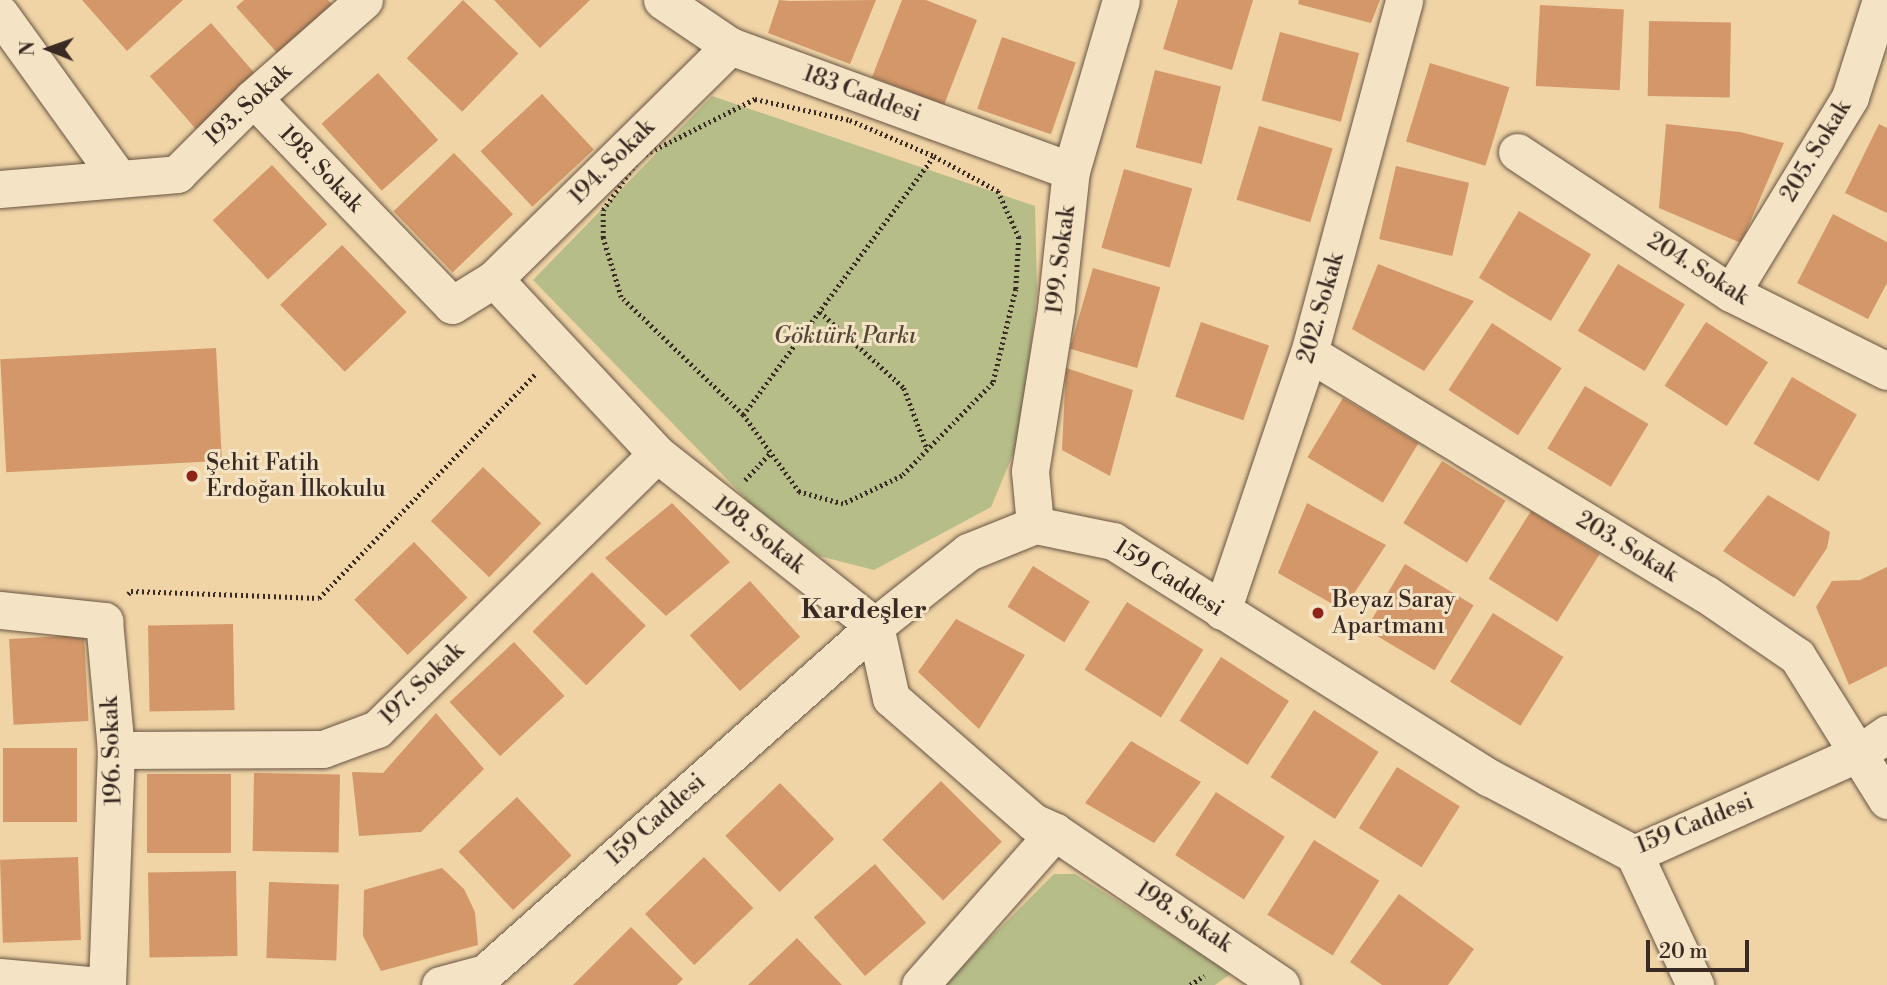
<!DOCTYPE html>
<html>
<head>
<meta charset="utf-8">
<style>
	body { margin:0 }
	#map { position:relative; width:1887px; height:985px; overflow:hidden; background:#f0d4a6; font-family:"Libre Bodoni",serif }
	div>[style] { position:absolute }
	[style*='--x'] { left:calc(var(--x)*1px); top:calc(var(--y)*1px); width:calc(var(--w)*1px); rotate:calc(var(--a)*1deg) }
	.green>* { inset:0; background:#b7bd88 }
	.building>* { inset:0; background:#d39769; transform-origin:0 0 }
	.path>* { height:4.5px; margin-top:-2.25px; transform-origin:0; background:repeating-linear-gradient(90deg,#392a24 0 2px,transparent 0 5.5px) }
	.roads { filter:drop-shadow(0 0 2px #675444) drop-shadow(0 0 2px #675444) }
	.minor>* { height:37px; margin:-18.5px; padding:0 18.5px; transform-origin:18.5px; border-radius:18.5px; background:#f5e3c5 }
	.dots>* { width:19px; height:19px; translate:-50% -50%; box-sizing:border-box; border:4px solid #f5e3c5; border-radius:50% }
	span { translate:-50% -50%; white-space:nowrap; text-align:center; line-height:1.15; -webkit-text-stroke:6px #f5e3c5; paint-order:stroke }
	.street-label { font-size:23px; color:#392a24 }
	.park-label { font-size:23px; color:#524738; font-style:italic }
	.poi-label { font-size:23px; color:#392a24 }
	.left { translate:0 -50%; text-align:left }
	.quarter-label { font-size:26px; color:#392a24; font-weight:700 }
	.north { position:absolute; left:14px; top:14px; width:70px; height:70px; -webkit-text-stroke:5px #f5e3c5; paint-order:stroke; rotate:271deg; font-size:19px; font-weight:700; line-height:28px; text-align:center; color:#392a24 }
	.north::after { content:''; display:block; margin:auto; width:24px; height:32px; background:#392a24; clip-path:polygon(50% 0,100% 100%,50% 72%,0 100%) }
	.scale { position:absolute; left:1646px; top:940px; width:103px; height:32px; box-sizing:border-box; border:4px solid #392a24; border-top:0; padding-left:9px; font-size:21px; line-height:24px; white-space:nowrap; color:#392a24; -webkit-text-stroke:5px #f5e3c5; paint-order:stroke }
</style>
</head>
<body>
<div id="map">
	<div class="green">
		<i style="clip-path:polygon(712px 96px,1035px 206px,1037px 289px,1022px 433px,991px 507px,874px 570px,819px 556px,753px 506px,533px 280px)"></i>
		<i style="clip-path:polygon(1054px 874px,1075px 874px,1232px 973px,1215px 985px,943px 985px)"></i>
	</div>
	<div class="building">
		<i style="clip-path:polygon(82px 0,183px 0,127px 51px)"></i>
		<i style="clip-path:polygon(244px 0,328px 0,333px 5px,279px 55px,236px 7px)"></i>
		<i style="left:463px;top:0;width:77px;height:81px;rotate:44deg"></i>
		<i style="clip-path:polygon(494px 0,590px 0,540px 48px)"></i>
		<i style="clip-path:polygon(779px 0,789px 1px,876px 0,850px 64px,768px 33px)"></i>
		<i style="clip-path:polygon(902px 0,926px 0,977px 20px,944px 105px,872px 77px)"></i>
		<i style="clip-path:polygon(1178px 0,1253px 0,1232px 70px,1163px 49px)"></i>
		<i style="clip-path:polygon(1299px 0,1380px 0,1371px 23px,1298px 4px)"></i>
		<i style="left:1540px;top:5px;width:84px;height:81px;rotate:3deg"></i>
		<i style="left:1649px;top:21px;width:82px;height:75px;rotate:1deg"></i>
		<i style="left:211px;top:23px;width:73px;height:81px;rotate:49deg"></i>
		<i style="left:1280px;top:32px;width:82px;height:71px;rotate:15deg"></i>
		<i style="left:1002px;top:37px;width:78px;height:76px;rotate:19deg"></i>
		<i style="left:1430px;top:63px;width:83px;height:82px;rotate:17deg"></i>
		<i style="left:1155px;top:70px;width:68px;height:80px;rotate:14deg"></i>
		<i style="left:378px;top:73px;width:90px;height:76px;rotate:48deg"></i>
		<i style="left:542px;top:94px;width:76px;height:84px;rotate:47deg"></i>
		<i style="clip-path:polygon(1666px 124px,1740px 132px,1784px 143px,1741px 243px,1659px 208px)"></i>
		<i style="clip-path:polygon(1879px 124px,1887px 128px,1887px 213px,1845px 193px)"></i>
		<i style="left:1259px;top:126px;width:77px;height:77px;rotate:17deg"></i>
		<i style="left:454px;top:153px;width:85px;height:84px;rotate:46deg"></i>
		<i style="left:272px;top:165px;width:81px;height:81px;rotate:47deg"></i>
		<i style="left:1396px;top:166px;width:75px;height:75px;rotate:13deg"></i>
		<i style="left:1124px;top:169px;width:71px;height:82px;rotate:16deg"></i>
		<i style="left:1519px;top:211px;width:84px;height:78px;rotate:31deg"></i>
		<i style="clip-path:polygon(1833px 214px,1887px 242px,1887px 283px,1868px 319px,1797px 283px)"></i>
		<i style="left:342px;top:245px;width:93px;height:86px;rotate:46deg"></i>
		<i style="clip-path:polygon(1378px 264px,1474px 301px,1424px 371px,1352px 329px)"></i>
		<i style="left:1618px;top:264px;width:78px;height:78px;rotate:31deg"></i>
		<i style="left:1093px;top:268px;width:70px;height:84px;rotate:16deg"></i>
		<i style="left:1201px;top:322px;width:72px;height:79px;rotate:19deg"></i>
		<i style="left:1706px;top:322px;width:74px;height:76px;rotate:33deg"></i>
		<i style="left:1492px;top:323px;width:83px;height:80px;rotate:33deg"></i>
		<i style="left:216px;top:348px;width:113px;height:216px;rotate:87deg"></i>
		<i style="clip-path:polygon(1066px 368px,1133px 390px,1110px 476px,1062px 450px)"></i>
		<i style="left:1792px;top:377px;width:75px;height:77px;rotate:30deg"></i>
		<i style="left:1585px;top:386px;width:74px;height:73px;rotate:31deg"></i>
		<i style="left:1343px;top:398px;width:88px;height:69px;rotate:31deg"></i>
		<i style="left:1442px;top:461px;width:75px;height:73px;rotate:32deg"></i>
		<i style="left:483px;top:467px;width:81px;height:75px;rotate:44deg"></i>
		<i style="clip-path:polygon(1768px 495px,1830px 532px,1827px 548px,1794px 597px,1723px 551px)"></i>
		<i style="clip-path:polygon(672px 503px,730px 562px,666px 616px,605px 558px)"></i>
		<i style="clip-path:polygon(1307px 503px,1386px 545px,1343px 610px,1278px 573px)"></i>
		<i style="left:1531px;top:511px;width:81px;height:80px;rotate:32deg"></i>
		<i style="left:414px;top:542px;width:77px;height:83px;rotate:46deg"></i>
		<i style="left:1405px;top:564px;width:80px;height:76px;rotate:31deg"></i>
		<i style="left:1033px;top:566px;width:67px;height:48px;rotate:32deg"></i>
		<i style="clip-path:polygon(1887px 567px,1887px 666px,1849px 685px,1816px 607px,1832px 581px,1860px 580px)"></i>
		<i style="left:592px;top:572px;width:76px;height:84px;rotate:45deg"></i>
		<i style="left:750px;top:581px;width:75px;height:81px;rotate:48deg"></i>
		<i style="left:1127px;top:602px;width:90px;height:80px;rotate:32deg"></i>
		<i style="left:1493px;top:613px;width:83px;height:81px;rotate:32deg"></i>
		<i style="clip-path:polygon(956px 619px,1025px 655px,979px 729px,918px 672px)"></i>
		<i style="left:233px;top:624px;width:86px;height:85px;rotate:89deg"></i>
		<i style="left:84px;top:635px;width:86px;height:75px;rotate:87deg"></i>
		<i style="left:514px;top:642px;width:74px;height:88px;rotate:47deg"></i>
		<i style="left:1221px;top:657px;width:81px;height:76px;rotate:33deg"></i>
		<i style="left:1314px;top:710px;width:77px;height:80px;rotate:33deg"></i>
		<i style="clip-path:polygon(436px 713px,484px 769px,421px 832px,359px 836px,352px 772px,383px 773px)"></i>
		<i style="clip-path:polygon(1131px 741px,1201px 782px,1154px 843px,1085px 803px)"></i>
		<i style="left:3px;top:748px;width:74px;height:74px"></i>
		<i style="left:1397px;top:767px;width:74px;height:72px;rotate:32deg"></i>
		<i style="left:254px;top:773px;width:86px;height:78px;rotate:1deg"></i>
		<i style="left:231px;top:774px;width:79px;height:84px;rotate:90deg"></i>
		<i style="left:941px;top:781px;width:86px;height:83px;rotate:45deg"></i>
		<i style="left:780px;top:783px;width:78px;height:76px;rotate:46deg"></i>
		<i style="left:1216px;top:792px;width:82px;height:75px;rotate:33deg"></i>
		<i style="left:517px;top:797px;width:80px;height:80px;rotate:47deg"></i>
		<i style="left:1314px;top:840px;width:77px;height:88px;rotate:32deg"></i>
		<i style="left:78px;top:857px;width:83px;height:78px;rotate:88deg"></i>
		<i style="left:704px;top:857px;width:71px;height:82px;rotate:46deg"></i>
		<i style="left:875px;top:864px;width:78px;height:81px;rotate:49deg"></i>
		<i style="clip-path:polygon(442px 868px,464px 889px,475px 912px,478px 945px,381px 971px,363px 936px,364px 890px)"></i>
		<i style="left:236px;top:871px;width:85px;height:88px;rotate:89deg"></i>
		<i style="left:269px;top:882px;width:70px;height:76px;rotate:2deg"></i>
		<i style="clip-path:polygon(1399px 894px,1474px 949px,1448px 985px,1382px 985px,1350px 962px)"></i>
		<i style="clip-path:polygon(631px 927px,683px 979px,677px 985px,573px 985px)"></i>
		<i style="clip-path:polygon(797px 938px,842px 985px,748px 985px)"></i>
	</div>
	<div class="path">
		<i style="--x:755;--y:99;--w:97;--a:12.5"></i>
		<i style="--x:850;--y:120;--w:91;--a:23.2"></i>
		<i style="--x:934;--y:156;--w:73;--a:28.7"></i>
		<i style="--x:998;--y:191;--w:51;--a:65.5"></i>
		<i style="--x:1019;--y:237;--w:52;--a:93.3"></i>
		<i style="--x:1016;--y:289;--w:97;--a:103.7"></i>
		<i style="--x:993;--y:383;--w:130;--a:134.4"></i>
		<i style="--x:902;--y:476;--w:65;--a:154.6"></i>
		<i style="--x:843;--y:504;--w:46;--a:-164.7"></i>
		<i style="--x:799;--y:492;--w:95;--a:-126"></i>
		<i style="--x:743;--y:415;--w:170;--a:-136"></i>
		<i style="--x:621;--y:297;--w:62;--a:-107"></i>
		<i style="--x:603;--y:238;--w:28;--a:-90"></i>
		<i style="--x:603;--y:210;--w:65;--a:-55.1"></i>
		<i style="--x:640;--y:157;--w:129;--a:-26.8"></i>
		<i style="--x:820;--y:312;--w:113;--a:42.1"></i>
		<i style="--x:904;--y:388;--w:65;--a:69.3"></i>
		<i style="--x:743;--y:415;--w:320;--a:-53.6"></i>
		<i style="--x:745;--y:480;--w:37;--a:-47"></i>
		<i style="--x:128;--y:594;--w:4;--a:-45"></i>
		<i style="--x:131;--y:591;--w:188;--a:2.1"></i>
		<i style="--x:319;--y:598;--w:313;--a:-46"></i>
		<i style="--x:1190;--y:985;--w:17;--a:-33"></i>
	</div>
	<div class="roads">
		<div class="minor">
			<i style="--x:662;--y:0;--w:82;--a:34.1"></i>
			<i style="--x:730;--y:46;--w:363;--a:20.1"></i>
			<i style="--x:0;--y:14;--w:203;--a:54.2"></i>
			<i style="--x:253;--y:98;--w:287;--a:46.1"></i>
			<i style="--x:452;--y:305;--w:49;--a:-31.8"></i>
			<i style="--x:494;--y:279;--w:239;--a:47"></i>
			<i style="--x:657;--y:454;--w:278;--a:38.3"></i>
			<i style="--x:875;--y:626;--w:74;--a:77.5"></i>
			<i style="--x:891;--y:698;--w:189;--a:41.1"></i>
			<i style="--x:1033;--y:822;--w:24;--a:24"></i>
			<i style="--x:1055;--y:832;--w:273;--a:34.1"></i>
			<i style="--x:1517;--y:152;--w:256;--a:33.4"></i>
			<i style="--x:1731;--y:293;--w:174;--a:26.6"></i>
			<i style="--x:0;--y:189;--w:178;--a:-4.8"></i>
			<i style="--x:177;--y:174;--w:107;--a:-45"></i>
			<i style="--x:253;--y:98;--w:148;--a:-41.4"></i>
			<i style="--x:494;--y:279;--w:332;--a:-44.6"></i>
			<i style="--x:1731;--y:293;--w:229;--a:-58.7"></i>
			<i style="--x:1850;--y:97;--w:102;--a:-72.3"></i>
			<i style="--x:1309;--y:353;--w:464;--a:31.3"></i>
			<i style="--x:1706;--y:594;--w:110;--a:34.3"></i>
			<i style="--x:1797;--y:656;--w:170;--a:58"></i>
			<i style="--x:1035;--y:525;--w:54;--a:-95.3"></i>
			<i style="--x:1030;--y:471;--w:165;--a:-80.9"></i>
			<i style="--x:1056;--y:308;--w:138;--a:-83.8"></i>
			<i style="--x:1071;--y:171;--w:178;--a:-73.7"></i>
			<i style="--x:0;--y:610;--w:105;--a:6"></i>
			<i style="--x:104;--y:621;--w:130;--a:84.7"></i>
			<i style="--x:116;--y:750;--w:235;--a:92.2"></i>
			<i style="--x:1222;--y:611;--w:272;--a:-71.4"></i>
			<i style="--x:1309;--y:353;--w:366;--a:-74.9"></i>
			<i style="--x:116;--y:750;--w:207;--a:-0.3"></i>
			<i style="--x:323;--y:749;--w:58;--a:-20.3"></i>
			<i style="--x:377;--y:729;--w:392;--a:-44.5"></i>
			<i style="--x:1634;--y:854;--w:145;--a:65"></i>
			<i style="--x:0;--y:977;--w:90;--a:5.1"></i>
			<i style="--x:440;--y:985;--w:47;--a:-14.9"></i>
			<i style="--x:485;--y:973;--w:522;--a:-41.66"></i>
			<i style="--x:875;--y:626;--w:119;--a:-38.5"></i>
			<i style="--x:968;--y:552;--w:72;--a:-21.9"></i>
			<i style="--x:1035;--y:525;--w:80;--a:11.6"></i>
			<i style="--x:1113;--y:541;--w:445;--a:32.2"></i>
			<i style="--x:1490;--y:778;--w:163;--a:27.8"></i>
			<i style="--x:1634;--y:854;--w:249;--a:-24.2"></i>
			<i style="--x:1861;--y:752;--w:32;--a:-35"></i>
			<i style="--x:920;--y:985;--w:204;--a:-48.6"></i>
		</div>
	</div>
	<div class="dots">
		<i style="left:192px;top:476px;background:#8f2418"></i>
		<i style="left:1318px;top:613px;background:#8f2418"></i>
	</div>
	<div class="street-label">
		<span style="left:862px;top:94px;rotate:20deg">183 Caddesi</span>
		<span style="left:248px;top:105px;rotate:-43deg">193. Sokak</span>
		<span style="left:1816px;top:151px;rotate:-59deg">205. Sokak</span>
		<span style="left:612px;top:162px;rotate:-45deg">194. Sokak</span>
		<span style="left:321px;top:169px;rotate:46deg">198. Sokak</span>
		<span style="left:1061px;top:260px;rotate:-83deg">199. Sokak</span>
		<span style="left:1698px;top:269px;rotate:32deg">204. Sokak</span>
		<span style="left:1321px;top:308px;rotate:-74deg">202. Sokak</span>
		<span style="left:759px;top:535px;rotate:38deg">198. Sokak</span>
		<span style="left:1627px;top:547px;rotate:31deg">203. Sokak</span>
		<span style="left:1169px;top:578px;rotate:32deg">159 Caddesi</span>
		<span style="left:422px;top:684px;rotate:-44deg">197. Sokak</span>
		<span style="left:112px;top:751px;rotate:-92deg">196. Sokak</span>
		<span style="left:656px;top:820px;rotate:-42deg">159 Caddesi</span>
		<span style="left:1695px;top:824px;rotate:-22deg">159 Caddesi</span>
		<span style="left:1184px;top:917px;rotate:33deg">198. Sokak</span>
	</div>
	<div class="park-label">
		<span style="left:845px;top:336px">Göktürk Parkı</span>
	</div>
	<div class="poi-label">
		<span class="left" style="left:206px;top:476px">Şehit Fatih<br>Erdoğan İlkokulu</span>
		<span class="left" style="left:1332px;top:613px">Beyaz Saray<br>Apartmanı</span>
	</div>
	<div class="quarter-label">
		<span style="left:864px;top:611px">Kardeşler</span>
	</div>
	<div class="north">N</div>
	<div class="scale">20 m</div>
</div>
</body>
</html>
